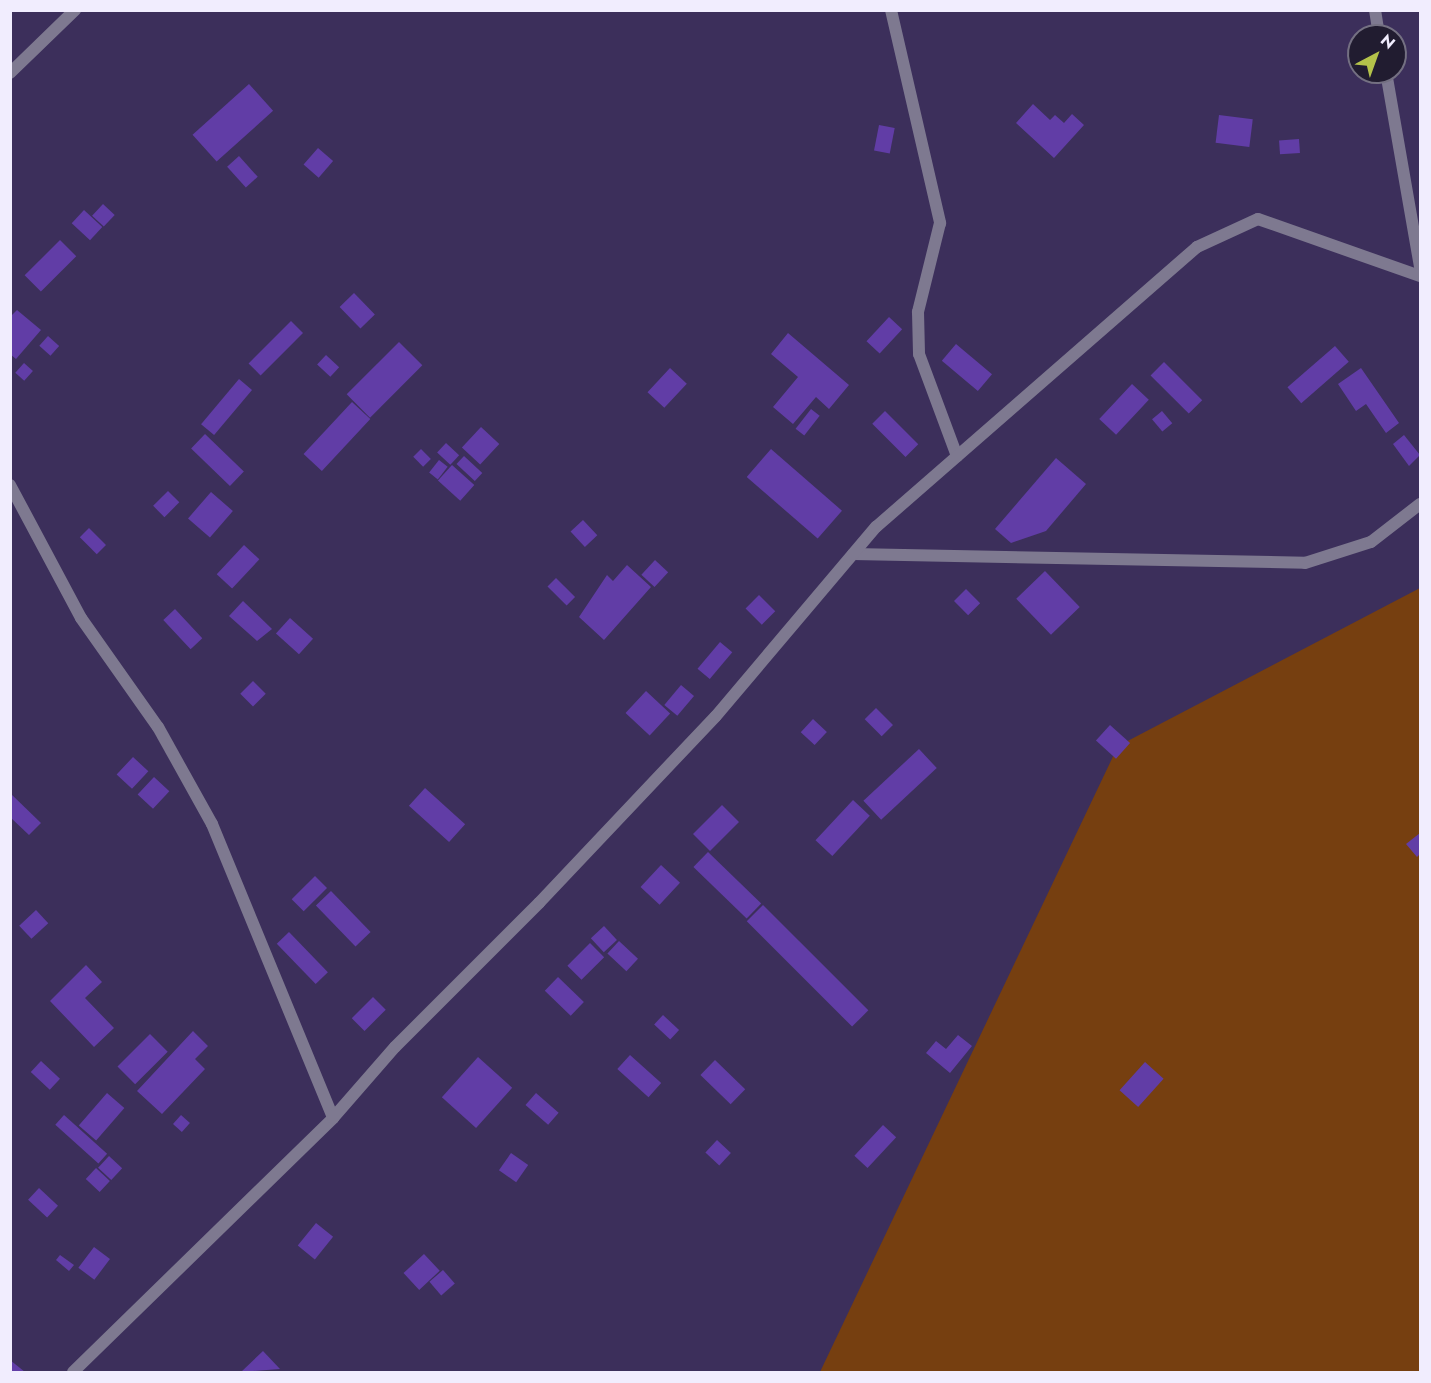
<!DOCTYPE html>
<html>
<head>
<meta charset="utf-8">
<style>
	body { margin:0 }
	#map { position:relative; width:1431px; height:1383px; overflow:hidden; background:#3c2f5b; font-family:Jost,sans-serif }
	div>[style] { position:absolute }
	[style*='--x'] { left:calc(var(--x)*1px); top:calc(var(--y)*1px); width:calc(var(--w)*1px); rotate:calc(var(--a)*1deg) }
	.green>* { inset:0; background:#763f10 }
	.building>* { inset:0; background:#613da6; transform-origin:0 0 }
	.minor>* { height:12px; margin:-6px; padding:0 6px; transform-origin:6px; border-radius:6px; background:#7e7990 }
	span { translate:-50% -50%; white-space:nowrap; text-align:center; line-height:1.15; -webkit-text-stroke:6px #211c30; paint-order:stroke }
	.frame { position:absolute; inset:0; border:12px solid #f1edfe; pointer-events:none }
	.north { position:absolute; left:1347px; top:24px; width:60px; height:60px; box-sizing:border-box; background:#211c30; border:2px solid #747082; border-radius:50%; rotate:41deg; font-size:16px; font-weight:700; line-height:24px; text-align:center; color:#f1edfe }
	.north::after { content:''; display:block; margin:auto; width:21px; height:27px; background:#b4c24a; clip-path:polygon(50% 0,100% 100%,50% 72%,0 100%) }
</style>
</head>
<body>
<div id="map">
	<div class="green">
		<i style="clip-path:polygon(1420px 588px,1420px 1372px,820px 1372px,1118px 746px)"></i>
	</div>
	<div class="building">
		<i style="left:249px;top:84px;width:36px;height:76px;rotate:48deg"></i>
		<i style="clip-path:polygon(1033px 104px,1050px 120px,1055px 115px,1064px 123px,1072px 114px,1084px 125px,1054px 158px,1016px 123px)"></i>
		<i style="left:1219px;top:115px;width:34px;height:28px;rotate:7deg"></i>
		<i style="left:879px;top:125px;width:16px;height:26px;rotate:11deg"></i>
		<i style="left:1299px;top:139px;width:14px;height:20px;rotate:86deg"></i>
		<i style="left:318px;top:148px;width:20px;height:22px;rotate:41deg"></i>
		<i style="left:239px;top:156px;width:28px;height:16px;rotate:48deg"></i>
		<i style="left:103px;top:204px;width:16px;height:16px;rotate:43deg"></i>
		<i style="left:84px;top:210px;width:25px;height:18px;rotate:43deg"></i>
		<i style="left:60px;top:240px;width:23px;height:50px;rotate:45deg"></i>
		<i style="left:354px;top:293px;width:30px;height:20px;rotate:46deg"></i>
		<i style="clip-path:polygon(17px 310px,41px 330px,16px 359px,10px 354px,10px 317px)"></i>
		<i style="left:889px;top:317px;width:18px;height:33px;rotate:43deg"></i>
		<i style="left:291px;top:321px;width:17px;height:60px;rotate:45deg"></i>
		<i style="clip-path:polygon(788px 333px,849px 385px,829px 409px,816px 397px,793px 424px,773px 407px,798px 377px,771px 354px)"></i>
		<i style="left:48px;top:336px;width:15px;height:13px;rotate:42deg"></i>
		<i style="left:399px;top:342px;width:33px;height:74px;rotate:45deg"></i>
		<i style="left:956px;top:344px;width:47px;height:22px;rotate:40deg"></i>
		<i style="left:1335px;top:346px;width:21px;height:63px;rotate:49deg"></i>
		<i style="left:326px;top:355px;width:18px;height:13px;rotate:43deg"></i>
		<i style="left:1164px;top:362px;width:54px;height:19px;rotate:45deg"></i>
		<i style="left:24px;top:363px;width:12px;height:13px;rotate:42deg"></i>
		<i style="left:670px;top:368px;width:23px;height:33px;rotate:43deg"></i>
		<i style="clip-path:polygon(1361px 368px,1399px 423px,1386px 433px,1366px 404px,1356px 411px,1338px 384px)"></i>
		<i style="left:239px;top:379px;width:17px;height:59px;rotate:40deg"></i>
		<i style="left:1132px;top:384px;width:23px;height:48px;rotate:43deg"></i>
		<i style="left:352px;top:402px;width:25px;height:71px;rotate:43deg"></i>
		<i style="left:811px;top:409px;width:11px;height:25px;rotate:38deg"></i>
		<i style="left:885px;top:411px;width:47px;height:18px;rotate:45deg"></i>
		<i style="left:1162px;top:411px;width:16px;height:13px;rotate:50deg"></i>
		<i style="left:481px;top:427px;width:25px;height:28px;rotate:43deg"></i>
		<i style="left:205px;top:434px;width:54px;height:20px;rotate:44deg"></i>
		<i style="clip-path:polygon(1404px 435px,1420px 455px,1409px 466px,1393px 444px)"></i>
		<i style="left:446px;top:443px;width:18px;height:13px;rotate:43deg"></i>
		<i style="left:421px;top:449px;width:14px;height:11px;rotate:45deg"></i>
		<i style="left:771px;top:449px;width:94px;height:37px;rotate:41deg"></i>
		<i style="left:464px;top:456px;width:25px;height:11px;rotate:43deg"></i>
		<i style="clip-path:polygon(1056px 458px,1086px 484px,1046px 531px,1011px 543px,995px 529px)"></i>
		<i style="left:439px;top:460px;width:11px;height:16px;rotate:38deg"></i>
		<i style="left:452px;top:465px;width:30px;height:21px;rotate:42deg"></i>
		<i style="left:168px;top:491px;width:16px;height:21px;rotate:45deg"></i>
		<i style="left:211px;top:492px;width:29px;height:35px;rotate:41deg"></i>
		<i style="left:583px;top:520px;width:21px;height:17px;rotate:47deg"></i>
		<i style="left:89px;top:528px;width:24px;height:13px;rotate:45deg"></i>
		<i style="left:244px;top:545px;width:21px;height:40px;rotate:43deg"></i>
		<i style="left:655px;top:560px;width:18px;height:20px;rotate:43deg"></i>
		<i style="clip-path:polygon(627px 565px,651px 587px,604px 640px,579px 617px,607px 575px,613px 581px)"></i>
		<i style="left:1045px;top:571px;width:50px;height:40px;rotate:46deg"></i>
		<i style="left:556px;top:578px;width:27px;height:12px;rotate:45deg"></i>
		<i style="left:966px;top:589px;width:20px;height:17px;rotate:45deg"></i>
		<i style="left:759px;top:595px;width:23px;height:19px;rotate:45deg"></i>
		<i style="clip-path:polygon(243px 601px,272px 629px,257px 641px,229px 616px)"></i>
		<i style="left:175px;top:609px;width:40px;height:16px;rotate:47deg"></i>
		<i style="left:290px;top:618px;width:31px;height:21px;rotate:42deg"></i>
		<i style="left:720px;top:642px;width:16px;height:35px;rotate:40deg"></i>
		<i style="left:253px;top:681px;width:18px;height:18px;rotate:45deg"></i>
		<i style="left:681px;top:685px;width:17px;height:26px;rotate:40deg"></i>
		<i style="left:646px;top:691px;width:33px;height:30px;rotate:43deg"></i>
		<i style="left:876px;top:708px;width:24px;height:16px;rotate:45deg"></i>
		<i style="left:813px;top:719px;width:19px;height:18px;rotate:43deg"></i>
		<i style="left:1110px;top:725px;width:27px;height:21px;rotate:42deg"></i>
		<i style="left:919px;top:749px;width:26px;height:76px;rotate:47deg"></i>
		<i style="left:133px;top:757px;width:21px;height:24px;rotate:43deg"></i>
		<i style="left:154px;top:777px;width:21px;height:24px;rotate:43deg"></i>
		<i style="left:425px;top:788px;width:54px;height:24px;rotate:42deg"></i>
		<i style="clip-path:polygon(10px 793px,41px 823px,29px 835px,10px 817px)"></i>
		<i style="left:853px;top:800px;width:23px;height:55px;rotate:43deg"></i>
		<i style="left:722px;top:805px;width:24px;height:41px;rotate:45deg"></i>
		<i style="clip-path:polygon(1420px 833px,1420px 854px,1417px 857px,1406px 844px)"></i>
		<i style="left:708px;top:852px;width:74px;height:21px;rotate:44deg"></i>
		<i style="left:661px;top:865px;width:26px;height:30px;rotate:43deg"></i>
		<i style="left:315px;top:876px;width:17px;height:33px;rotate:45deg"></i>
		<i style="left:331px;top:891px;width:57px;height:21px;rotate:46deg"></i>
		<i style="left:763px;top:905px;width:149px;height:23px;rotate:45deg"></i>
		<i style="left:36px;top:910px;width:18px;height:23px;rotate:47deg"></i>
		<i style="left:604px;top:926px;width:19px;height:18px;rotate:47deg"></i>
		<i style="left:289px;top:932px;width:56px;height:17px;rotate:46deg"></i>
		<i style="left:619px;top:941px;width:26px;height:17px;rotate:43deg"></i>
		<i style="left:590px;top:943px;width:20px;height:32px;rotate:45deg"></i>
		<i style="clip-path:polygon(86px 965px,102px 982px,85px 998px,114px 1028px,94px 1047px,50px 1001px)"></i>
		<i style="left:558px;top:977px;width:36px;height:19px;rotate:44deg"></i>
		<i style="left:373px;top:997px;width:18px;height:30px;rotate:45deg"></i>
		<i style="left:663px;top:1015px;width:22px;height:13px;rotate:43deg"></i>
		<i style="clip-path:polygon(193px 1031px,208px 1046px,195px 1059px,205px 1069px,162px 1114px,137px 1091px)"></i>
		<i style="left:150px;top:1034px;width:25px;height:46px;rotate:45deg"></i>
		<i style="clip-path:polygon(958px 1035px,972px 1046px,950px 1073px,926px 1053px,936px 1041px,946px 1049px)"></i>
		<i style="left:630px;top:1055px;width:42px;height:19px;rotate:42deg"></i>
		<i style="left:478px;top:1057px;width:46px;height:54px;rotate:42deg"></i>
		<i style="left:715px;top:1060px;width:42px;height:21px;rotate:44deg"></i>
		<i style="left:41px;top:1061px;width:26px;height:15px;rotate:43deg"></i>
		<i style="left:1145px;top:1062px;width:25px;height:38px;rotate:42deg"></i>
		<i style="left:107px;top:1093px;width:23px;height:43px;rotate:41deg"></i>
		<i style="left:536px;top:1093px;width:30px;height:16px;rotate:41deg"></i>
		<i style="left:64px;top:1115px;width:58px;height:13px;rotate:42deg"></i>
		<i style="left:181px;top:1115px;width:12px;height:12px;rotate:42deg"></i>
		<i style="left:883px;top:1125px;width:18px;height:42px;rotate:43deg"></i>
		<i style="left:717px;top:1140px;width:19px;height:17px;rotate:43deg"></i>
		<i style="left:511px;top:1153px;width:21px;height:21px;rotate:35deg"></i>
		<i style="left:109px;top:1156px;width:18px;height:16px;rotate:43deg"></i>
		<i style="left:96px;top:1168px;width:19px;height:15px;rotate:43deg"></i>
		<i style="left:39px;top:1188px;width:26px;height:16px;rotate:43deg"></i>
		<i style="left:316px;top:1223px;width:22px;height:29px;rotate:39deg"></i>
		<i style="left:94px;top:1247px;width:20px;height:26px;rotate:37deg"></i>
		<i style="left:424px;top:1254px;width:23px;height:28px;rotate:47deg"></i>
		<i style="clip-path:polygon(60px 1255px,74px 1265px,69px 1271px,56px 1260px)"></i>
		<i style="left:443px;top:1270px;width:18px;height:18px;rotate:49deg"></i>
		<i style="clip-path:polygon(263px 1351px,280px 1369px,241px 1372px)"></i>
		<i style="clip-path:polygon(10px 1360px,25px 1372px,10px 1372px)"></i>
	</div>
	<div class="minor">
		<i style="--x:891;--y:10;--w:219;--a:77"></i>
		<i style="--x:940;--y:223;--w:92;--a:103.9"></i>
		<i style="--x:918;--y:312;--w:42;--a:88.6"></i>
		<i style="--x:919;--y:354;--w:109;--a:69.6"></i>
		<i style="--x:1375;--y:10;--w:26;--a:81"></i>
		<i style="--x:1386;--y:72;--w:198;--a:80.1"></i>
		<i style="--x:10;--y:73;--w:91;--a:-44.1"></i>
		<i style="--x:10;--y:485;--w:151;--a:61.9"></i>
		<i style="--x:81;--y:618;--w:133;--a:54.8"></i>
		<i style="--x:158;--y:727;--w:111;--a:60.9"></i>
		<i style="--x:212;--y:824;--w:318;--a:67.6"></i>
		<i style="--x:853;--y:554;--w:452;--a:1.1"></i>
		<i style="--x:1305;--y:563;--w:69;--a:-17.7"></i>
		<i style="--x:1371;--y:542;--w:62;--a:-37.8"></i>
		<i style="--x:73;--y:1372;--w:363;--a:-44.3"></i>
		<i style="--x:333;--y:1118;--w:94;--a:-48.9"></i>
		<i style="--x:395;--y:1047;--w:204;--a:-45"></i>
		<i style="--x:539;--y:903;--w:257;--a:-46.6"></i>
		<i style="--x:716;--y:716;--w:248;--a:-49.8"></i>
		<i style="--x:876;--y:527;--w:426;--a:-41.1"></i>
		<i style="--x:1197;--y:247;--w:67;--a:-24.7"></i>
		<i style="--x:1258;--y:219;--w:172;--a:19.4"></i>
	</div>
	<div class="frame"></div>
	<div class="north">N</div>
</div>
</body>
</html>
